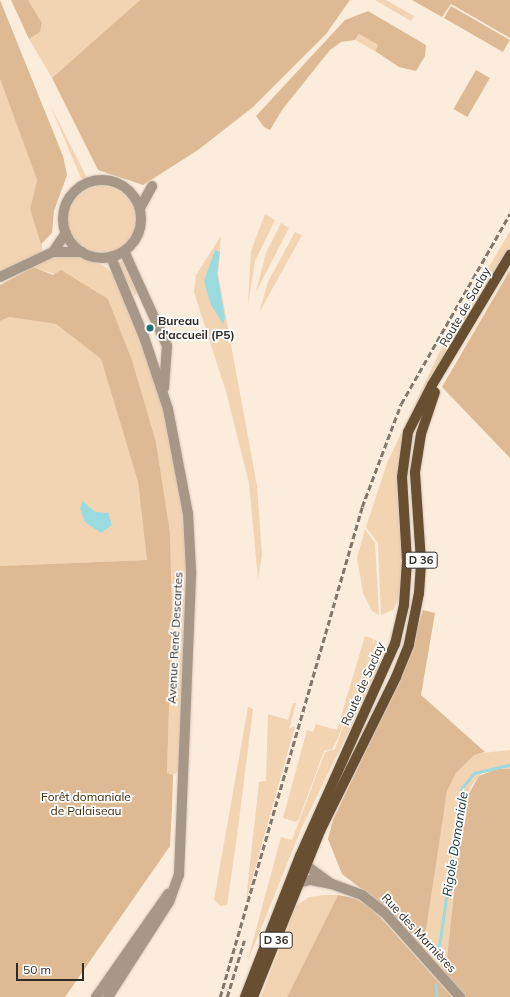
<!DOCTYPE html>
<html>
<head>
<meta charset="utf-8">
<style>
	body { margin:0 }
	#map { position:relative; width:510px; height:997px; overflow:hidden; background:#fbecdc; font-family:Mulish,sans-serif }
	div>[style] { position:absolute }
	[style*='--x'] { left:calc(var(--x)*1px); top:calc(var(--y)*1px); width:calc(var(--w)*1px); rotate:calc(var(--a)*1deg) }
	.green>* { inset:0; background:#f2d3b2; transform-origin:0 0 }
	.round { border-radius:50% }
	.forest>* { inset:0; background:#ddba93; transform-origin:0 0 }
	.water>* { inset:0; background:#9adbdf }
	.stream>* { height:2.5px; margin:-1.25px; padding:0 1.25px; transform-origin:1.25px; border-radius:1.25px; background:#9adbdf }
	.roads { filter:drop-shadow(0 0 1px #d7c9bb) drop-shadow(0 0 1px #d7c9bb) }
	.minor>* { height:10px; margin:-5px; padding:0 5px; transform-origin:5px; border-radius:5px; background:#a69786 }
	.minor>.ring { margin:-5px; padding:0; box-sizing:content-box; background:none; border:10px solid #a69786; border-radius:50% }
	.primary>* { height:10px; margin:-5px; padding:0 5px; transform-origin:5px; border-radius:5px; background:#694f32 }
	.rail>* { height:2.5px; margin-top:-1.25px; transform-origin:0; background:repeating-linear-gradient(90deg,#81776d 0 6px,transparent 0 9px) }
	.dots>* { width:11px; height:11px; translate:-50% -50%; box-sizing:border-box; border:2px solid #fff; border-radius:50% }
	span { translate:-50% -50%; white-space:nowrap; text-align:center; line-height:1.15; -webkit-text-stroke:3.5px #fff; paint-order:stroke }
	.shield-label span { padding:1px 3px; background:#fff; border:1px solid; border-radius:3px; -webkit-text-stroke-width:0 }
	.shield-label { font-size:11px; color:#312b25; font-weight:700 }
	.street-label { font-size:12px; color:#312b25 }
	.poi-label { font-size:12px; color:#312b25; font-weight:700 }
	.left { translate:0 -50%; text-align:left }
	.park-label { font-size:12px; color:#412909 }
	.water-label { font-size:13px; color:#123335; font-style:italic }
	.scale { position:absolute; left:16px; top:963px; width:68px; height:18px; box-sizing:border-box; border:2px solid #312b25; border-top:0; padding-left:5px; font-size:12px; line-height:14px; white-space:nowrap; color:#312b25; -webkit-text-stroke:3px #fff; paint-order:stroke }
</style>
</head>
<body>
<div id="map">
	<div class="green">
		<i style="clip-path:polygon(28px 0,140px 0,52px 78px,29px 39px,40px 32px,42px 23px)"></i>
		<i style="clip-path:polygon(375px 0,386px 0,414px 16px,411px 21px)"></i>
		<i style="left:359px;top:34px;width:22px;height:7px;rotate:30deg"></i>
		<i style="clip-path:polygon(0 79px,37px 180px,30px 209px,42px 243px,42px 252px,0 272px)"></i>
		<i style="clip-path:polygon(50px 105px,86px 176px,84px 180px,81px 178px)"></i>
		<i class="round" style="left:68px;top:186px;width:68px;height:68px"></i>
		<i style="clip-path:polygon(265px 214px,275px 220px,255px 261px,248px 305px,251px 251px)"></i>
		<i style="clip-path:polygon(281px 223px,289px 228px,256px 292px,266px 253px)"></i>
		<i style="clip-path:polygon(510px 231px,510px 248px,405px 435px,397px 485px,403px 569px,399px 598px,393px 610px,381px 615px,378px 543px,366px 527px,387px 463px,440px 351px)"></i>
		<i style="clip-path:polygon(295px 232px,302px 235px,259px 313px,268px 282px)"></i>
		<i style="clip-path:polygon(221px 236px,218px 274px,257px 486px,262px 555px,258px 579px,249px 483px,227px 395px,194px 292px,196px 275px)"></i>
		<i style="clip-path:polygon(72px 253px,104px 266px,114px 275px,139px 333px,162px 405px,182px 508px,187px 580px,181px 769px,173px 775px,167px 773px,172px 608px,170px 532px,156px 442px,132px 360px,108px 299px,75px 281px,33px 267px,58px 254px)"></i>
		<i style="clip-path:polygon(122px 260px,137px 292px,135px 296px,118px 264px)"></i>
		<i style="clip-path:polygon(9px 317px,56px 324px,101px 359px,138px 482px,147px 560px,0 566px,0 321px)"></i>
		<i style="clip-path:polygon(365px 529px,375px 543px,379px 615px,372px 611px,363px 593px,357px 558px)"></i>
		<i style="clip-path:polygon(365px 636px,373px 639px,373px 645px,337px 740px,332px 749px,324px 751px,299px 819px,296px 822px,283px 818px,307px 730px,313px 732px,316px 724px,337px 730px)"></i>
		<i style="clip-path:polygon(375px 639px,381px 648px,381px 665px,302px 827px,247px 963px,281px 837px,292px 840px,325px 752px,335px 749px)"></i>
		<i style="clip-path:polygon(293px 703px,296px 703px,289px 729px,295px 726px,246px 901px,259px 782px,266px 781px,268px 714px,288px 720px)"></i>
		<i style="clip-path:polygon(248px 707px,253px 709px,237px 836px,227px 905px,221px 906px,214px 900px)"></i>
		<i style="clip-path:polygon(510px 750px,510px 769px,482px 773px,472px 785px,464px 802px,445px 975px,423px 949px,429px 888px,447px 791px,456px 773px,474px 754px)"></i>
		<i style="clip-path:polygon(325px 895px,338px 895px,287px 997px,261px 997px,296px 906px,309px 897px)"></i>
	</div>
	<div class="forest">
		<i style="clip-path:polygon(0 0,63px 156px,67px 175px,54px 211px,52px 233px,41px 244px,30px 209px,37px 180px,0 79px)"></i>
		<i style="clip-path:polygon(11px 0,28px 0,42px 23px,40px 32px,29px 39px)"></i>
		<i style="clip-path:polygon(140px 0,350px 0,326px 34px,253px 107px,198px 150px,143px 185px,98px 170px,52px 78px)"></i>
		<i style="clip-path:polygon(412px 0,510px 0,510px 38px,451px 4px,442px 17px)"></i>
		<i style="left:451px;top:6px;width:68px;height:14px;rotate:30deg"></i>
		<i style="clip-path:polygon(368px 11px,426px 45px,425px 56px,416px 71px,399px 67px,375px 51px,378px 45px,359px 34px,355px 40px,341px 42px,330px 50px,282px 110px,270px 130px,264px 127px,256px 116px,345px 20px)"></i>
		<i style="left:476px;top:70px;width:16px;height:45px;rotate:30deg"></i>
		<i style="clip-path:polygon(33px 267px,53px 275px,61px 270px,108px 299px,132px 360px,156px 442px,170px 532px,172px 608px,167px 773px,173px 775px,172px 808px,170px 846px,65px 997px,0 997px,0 566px,147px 560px,138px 482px,101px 359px,56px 324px,9px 317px,0 321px,0 285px)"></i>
		<i style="clip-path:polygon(510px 270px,510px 458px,442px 387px)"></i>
		<i style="clip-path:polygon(423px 610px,435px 613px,421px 695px,485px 752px,474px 755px,456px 773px,447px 791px,423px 949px,363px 890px,342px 874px,328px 839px,333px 820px,399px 680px)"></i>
		<i style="clip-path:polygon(497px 769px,510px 769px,510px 997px,464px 997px,445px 975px,464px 802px,479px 776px)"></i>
		<i style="clip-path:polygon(338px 895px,354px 898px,372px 908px,452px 997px,287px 997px)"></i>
	</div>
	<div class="water">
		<i style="clip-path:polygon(215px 250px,220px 252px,217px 273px,225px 318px,223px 324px,211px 305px,204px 281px)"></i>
		<i style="clip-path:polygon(83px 501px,95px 512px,108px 513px,112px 525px,101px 533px,85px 522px,80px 508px)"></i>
	</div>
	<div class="stream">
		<i style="--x:438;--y:954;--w:168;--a:-81.8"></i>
		<i style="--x:462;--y:788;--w:19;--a:-51"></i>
		<i style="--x:474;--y:773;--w:37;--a:-13"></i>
		<i style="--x:436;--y:985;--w:12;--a:85"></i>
	</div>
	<div class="roads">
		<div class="minor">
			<i class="ring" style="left:63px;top:180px;width:68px;height:68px"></i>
			<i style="--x:140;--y:208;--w:25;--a:-61"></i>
			<i style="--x:124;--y:251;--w:104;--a:65.6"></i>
			<i style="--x:167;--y:346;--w:42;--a:94.1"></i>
			<i style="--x:53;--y:252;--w:29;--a:0"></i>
			<i style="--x:0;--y:277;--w:59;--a:-25.3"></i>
			<i style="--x:53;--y:252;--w:23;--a:-56"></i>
			<i style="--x:300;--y:861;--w:39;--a:36"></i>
			<i style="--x:293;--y:884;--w:18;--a:-13"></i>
			<i style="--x:311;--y:880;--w:21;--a:11"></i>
			<i style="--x:332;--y:884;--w:32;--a:20"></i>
			<i style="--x:362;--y:895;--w:28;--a:38"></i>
			<i style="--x:384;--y:912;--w:114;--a:48.2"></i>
			<i style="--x:96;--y:997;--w:126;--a:-55"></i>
			<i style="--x:108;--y:997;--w:113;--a:-57.3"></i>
			<i style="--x:169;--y:902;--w:29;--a:-70"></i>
			<i style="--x:179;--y:875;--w:304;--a:-87.7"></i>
			<i style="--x:191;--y:571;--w:57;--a:-93"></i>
			<i style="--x:188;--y:514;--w:107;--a:-100.8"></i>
			<i style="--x:168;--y:409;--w:76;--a:-108.4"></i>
			<i style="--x:144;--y:337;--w:87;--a:-112.4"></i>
		</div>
		<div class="primary">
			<i style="--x:245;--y:997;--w:151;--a:-68.7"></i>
			<i style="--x:300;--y:856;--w:232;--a:-65.9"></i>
			<i style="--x:395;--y:644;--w:40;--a:-77"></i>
			<i style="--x:404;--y:605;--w:44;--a:-86.1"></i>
			<i style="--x:407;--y:561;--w:84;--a:-93.4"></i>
			<i style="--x:402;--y:477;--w:45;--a:-82.4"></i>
			<i style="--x:408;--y:432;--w:53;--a:-62.9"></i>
			<i style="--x:432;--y:385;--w:152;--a:-59"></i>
			<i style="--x:253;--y:997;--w:179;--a:-68"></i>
			<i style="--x:320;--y:831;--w:172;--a:-63.7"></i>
			<i style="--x:396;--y:677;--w:35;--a:-68"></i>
			<i style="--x:409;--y:644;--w:52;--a:-78.9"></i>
			<i style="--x:419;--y:593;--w:32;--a:-86"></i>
			<i style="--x:421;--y:561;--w:89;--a:-93.9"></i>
			<i style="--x:415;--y:472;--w:38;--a:-81"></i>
			<i style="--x:421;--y:434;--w:44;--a:-71.6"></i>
		</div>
	</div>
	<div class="rail">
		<i style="--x:220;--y:997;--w:510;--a:-73.84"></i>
		<i style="--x:362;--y:507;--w:110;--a:-69.3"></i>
		<i style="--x:401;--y:404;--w:219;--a:-60.2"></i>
		<i style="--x:227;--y:997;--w:59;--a:-73.1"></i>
	</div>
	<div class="dots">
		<i style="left:150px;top:328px;background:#257074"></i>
	</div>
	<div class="shield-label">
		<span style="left:421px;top:560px">D 36</span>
		<span style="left:276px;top:940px">D 36</span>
	</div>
	<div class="street-label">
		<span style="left:465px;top:307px;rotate:-60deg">Route de Saclay</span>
		<span style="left:175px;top:638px;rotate:-87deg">Avenue René Descartes</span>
		<span style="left:363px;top:684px;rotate:-66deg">Route de Saclay</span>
		<span style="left:419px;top:933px;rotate:47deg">Rue des Marnières</span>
	</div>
	<div class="poi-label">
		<span class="left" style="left:158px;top:328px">Bureau<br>d'accueil (P5)</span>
	</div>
	<div class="park-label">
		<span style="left:86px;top:804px">Forêt domaniale<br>de Palaiseau</span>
	</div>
	<div class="water-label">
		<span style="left:455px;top:844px;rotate:-81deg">Rigole Domaniale</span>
	</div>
	<div class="scale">50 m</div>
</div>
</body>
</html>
